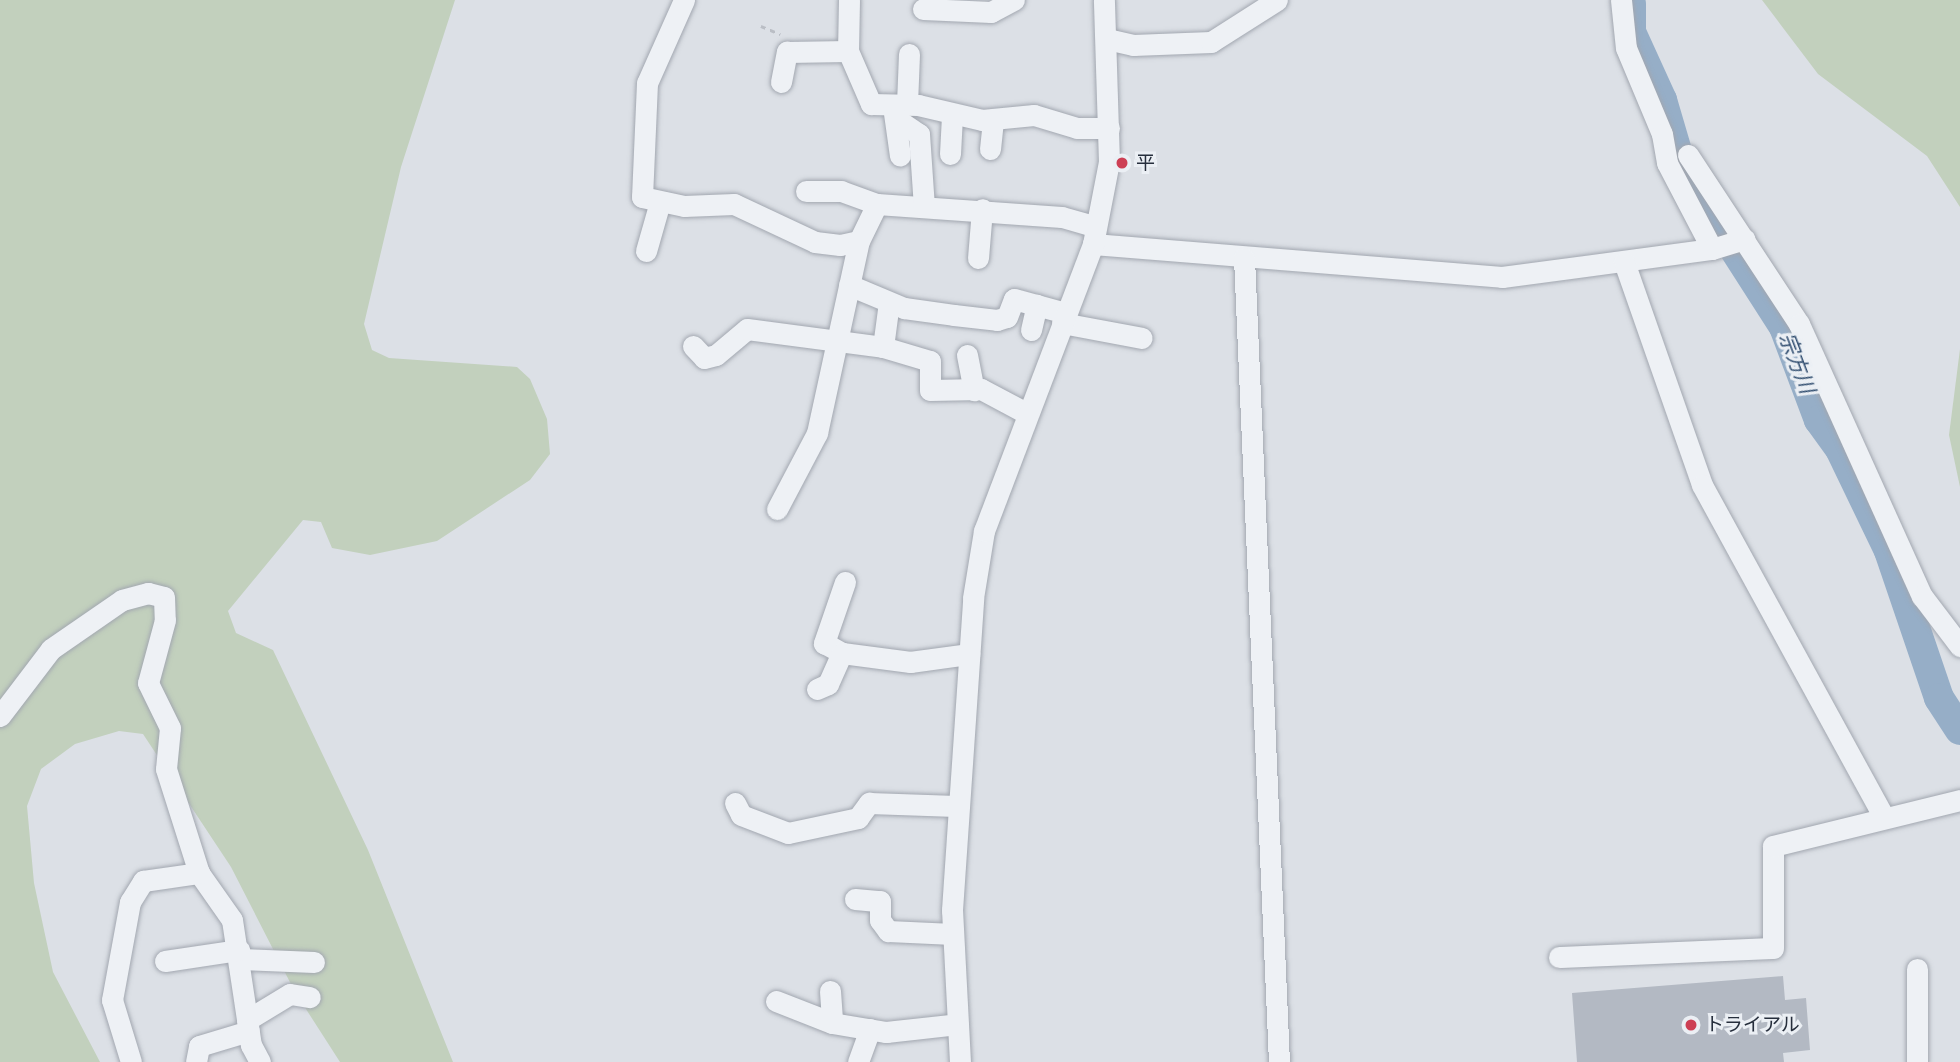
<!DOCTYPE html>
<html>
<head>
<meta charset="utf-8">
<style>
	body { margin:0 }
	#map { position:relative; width:1960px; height:1062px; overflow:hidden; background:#dce0e6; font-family:Helvetica,"Noto Sans JP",sans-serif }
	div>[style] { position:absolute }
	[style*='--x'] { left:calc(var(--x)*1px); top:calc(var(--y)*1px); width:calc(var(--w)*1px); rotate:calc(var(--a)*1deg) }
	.green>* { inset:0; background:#c2d0bd }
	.river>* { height:30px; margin:-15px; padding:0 15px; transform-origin:15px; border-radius:15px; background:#96aec7 }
	.building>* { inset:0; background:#b3b9c3 }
	.path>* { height:2.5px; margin-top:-1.25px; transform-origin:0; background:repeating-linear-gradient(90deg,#babec5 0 5px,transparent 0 10px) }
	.roads { filter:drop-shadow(0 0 2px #a2a7b0) drop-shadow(0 0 2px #a2a7b0) }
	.minor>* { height:21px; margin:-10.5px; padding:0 10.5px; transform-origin:10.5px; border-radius:10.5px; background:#eef1f5 }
	.dots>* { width:19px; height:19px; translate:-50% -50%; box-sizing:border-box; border:4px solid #ebeff4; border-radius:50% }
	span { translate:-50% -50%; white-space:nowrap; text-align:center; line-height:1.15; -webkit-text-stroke:6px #ebeff4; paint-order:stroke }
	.poi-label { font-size:19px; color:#262e3c }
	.left { translate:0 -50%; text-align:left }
	.water-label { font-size:21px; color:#304d6f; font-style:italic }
</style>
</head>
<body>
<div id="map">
	<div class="green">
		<i style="clip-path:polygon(0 0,455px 0,401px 167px,364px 324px,372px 350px,389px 358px,517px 367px,530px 379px,547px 419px,550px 454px,530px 480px,437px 541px,370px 555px,332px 548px,321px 522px,303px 520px,228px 611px,236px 633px,273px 650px,368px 850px,453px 1062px,340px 1062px,295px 992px,231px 867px,143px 734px,119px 731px,75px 744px,41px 769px,27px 806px,34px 883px,53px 972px,100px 1062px,0 1062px)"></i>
		<i style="clip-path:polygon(1762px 0,1960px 0,1960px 207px,1927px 156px,1818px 74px)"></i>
		<i style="clip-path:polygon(1960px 349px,1960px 487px,1949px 435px)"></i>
	</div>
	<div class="river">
		<i style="--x:1631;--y:4;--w:28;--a:90"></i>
		<i style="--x:1631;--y:32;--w:75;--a:65.5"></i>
		<i style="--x:1662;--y:100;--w:71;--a:73.6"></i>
		<i style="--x:1682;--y:168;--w:189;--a:57.3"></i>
		<i style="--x:1784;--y:327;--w:99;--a:69.4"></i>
		<i style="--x:1819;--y:420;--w:36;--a:54"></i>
		<i style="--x:1840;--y:449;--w:113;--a:64.3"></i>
		<i style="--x:1889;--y:551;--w:155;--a:71.2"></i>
		<i style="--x:1939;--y:698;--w:38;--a:57"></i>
	</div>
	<div class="building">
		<i style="clip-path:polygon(1783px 976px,1785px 1000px,1806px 998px,1810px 1050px,1783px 1053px,1784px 1062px,1577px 1062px,1572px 993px)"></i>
	</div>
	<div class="path">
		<i style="--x:761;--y:26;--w:21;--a:23"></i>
	</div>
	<div class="roads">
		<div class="minor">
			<i style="--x:684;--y:0;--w:91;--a:114"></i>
			<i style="--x:647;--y:83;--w:114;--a:92.5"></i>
			<i style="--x:642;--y:197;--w:43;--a:12.1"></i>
			<i style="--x:684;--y:206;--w:50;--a:-2.3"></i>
			<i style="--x:734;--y:204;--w:89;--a:25.1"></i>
			<i style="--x:815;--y:242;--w:25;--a:7"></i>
			<i style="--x:840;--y:245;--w:19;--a:-12"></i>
			<i style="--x:859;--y:241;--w:41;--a:-64.1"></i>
			<i style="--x:877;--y:204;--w:185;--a:4"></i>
			<i style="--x:1062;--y:217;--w:35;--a:16"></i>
			<i style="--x:849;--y:0;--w:51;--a:91.1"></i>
			<i style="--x:848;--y:51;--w:58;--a:66.5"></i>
			<i style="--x:871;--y:104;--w:47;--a:1.2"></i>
			<i style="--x:918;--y:105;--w:66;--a:13.2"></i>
			<i style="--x:982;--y:120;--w:52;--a:-5.5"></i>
			<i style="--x:1034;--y:115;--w:45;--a:16.8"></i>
			<i style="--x:1077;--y:128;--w:32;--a:0"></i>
			<i style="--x:1621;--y:0;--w:48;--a:84.1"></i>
			<i style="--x:1626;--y:48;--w:93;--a:67.3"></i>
			<i style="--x:1662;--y:134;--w:29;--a:80"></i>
			<i style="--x:1667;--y:163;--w:97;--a:62.4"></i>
			<i style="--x:923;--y:9;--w:68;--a:2.5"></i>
			<i style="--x:991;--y:12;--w:26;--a:-28"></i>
			<i style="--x:1107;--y:39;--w:27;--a:13"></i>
			<i style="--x:1133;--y:45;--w:78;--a:-2.2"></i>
			<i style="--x:1211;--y:42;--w:78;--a:-32.5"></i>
			<i style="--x:781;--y:82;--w:31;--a:-79"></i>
			<i style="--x:787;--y:52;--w:61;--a:-0.9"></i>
			<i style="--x:907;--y:104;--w:50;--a:-87.7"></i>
			<i style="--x:893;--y:106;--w:50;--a:82"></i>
			<i style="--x:895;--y:118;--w:29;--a:34"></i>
			<i style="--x:919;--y:134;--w:73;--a:86.1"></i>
			<i style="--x:990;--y:149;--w:30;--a:-84"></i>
			<i style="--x:950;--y:154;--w:38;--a:-87"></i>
			<i style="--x:1688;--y:155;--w:202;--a:56.7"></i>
			<i style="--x:1799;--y:324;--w:299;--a:65.7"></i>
			<i style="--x:1922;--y:596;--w:63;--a:52.8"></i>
			<i style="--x:806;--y:191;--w:35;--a:0"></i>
			<i style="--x:841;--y:191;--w:38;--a:20"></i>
			<i style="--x:1093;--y:244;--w:410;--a:4.6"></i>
			<i style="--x:1502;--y:277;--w:212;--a:-7.6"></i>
			<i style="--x:1712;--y:249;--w:34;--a:-17"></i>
			<i style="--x:646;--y:251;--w:51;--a:-74.1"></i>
			<i style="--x:978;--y:258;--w:49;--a:-85.3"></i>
			<i style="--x:1244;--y:258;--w:805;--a:87.51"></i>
			<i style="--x:1624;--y:262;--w:236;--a:70.7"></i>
			<i style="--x:1702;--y:485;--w:379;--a:61.3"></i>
			<i style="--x:849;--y:285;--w:60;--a:22.7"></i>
			<i style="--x:904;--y:308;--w:50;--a:8"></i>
			<i style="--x:954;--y:315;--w:43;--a:6.6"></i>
			<i style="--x:997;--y:320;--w:10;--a:-17"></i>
			<i style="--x:1007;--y:317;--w:19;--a:-69"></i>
			<i style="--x:1014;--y:299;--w:54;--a:15.1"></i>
			<i style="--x:1062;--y:323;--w:81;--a:10.6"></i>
			<i style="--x:1031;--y:330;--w:26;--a:-77"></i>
			<i style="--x:693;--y:346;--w:16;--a:47"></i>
			<i style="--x:704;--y:358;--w:12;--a:-14"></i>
			<i style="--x:716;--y:355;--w:40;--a:-40"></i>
			<i style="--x:747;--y:329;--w:137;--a:7.5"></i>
			<i style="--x:883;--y:347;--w:49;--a:16.6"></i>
			<i style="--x:930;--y:361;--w:29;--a:90"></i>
			<i style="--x:930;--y:390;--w:51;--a:-1.1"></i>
			<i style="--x:981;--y:389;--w:53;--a:28"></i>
			<i style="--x:883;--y:347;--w:45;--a:-82.4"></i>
			<i style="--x:967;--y:355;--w:36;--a:79"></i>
			<i style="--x:777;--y:509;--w:86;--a:-62.2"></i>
			<i style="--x:817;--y:433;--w:197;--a:-77.7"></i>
			<i style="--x:845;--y:582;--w:65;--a:109"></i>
			<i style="--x:824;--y:643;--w:21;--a:29"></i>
			<i style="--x:842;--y:653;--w:69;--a:7.5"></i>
			<i style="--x:910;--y:662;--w:60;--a:-7.7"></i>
			<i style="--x:817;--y:689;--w:12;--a:-24"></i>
			<i style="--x:828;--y:684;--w:34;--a:-66"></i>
			<i style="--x:0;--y:716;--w:84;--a:-52.7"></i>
			<i style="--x:51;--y:649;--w:86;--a:-34.6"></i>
			<i style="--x:122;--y:600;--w:27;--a:-15"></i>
			<i style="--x:148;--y:593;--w:16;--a:14"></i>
			<i style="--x:164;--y:597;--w:23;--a:88"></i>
			<i style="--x:165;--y:620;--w:65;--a:105.1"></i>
			<i style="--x:148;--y:683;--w:50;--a:63.9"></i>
			<i style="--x:170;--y:728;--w:41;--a:95.6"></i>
			<i style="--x:166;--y:769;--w:109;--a:72.4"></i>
			<i style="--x:199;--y:873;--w:57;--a:54.9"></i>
			<i style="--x:232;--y:920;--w:126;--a:81.4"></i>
			<i style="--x:251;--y:1045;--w:19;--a:62"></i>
			<i style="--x:735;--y:803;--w:13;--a:63"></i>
			<i style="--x:741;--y:815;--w:50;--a:21"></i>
			<i style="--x:788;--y:833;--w:72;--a:-12.1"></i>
			<i style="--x:858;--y:818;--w:19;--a:-54"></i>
			<i style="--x:869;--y:803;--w:87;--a:2"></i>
			<i style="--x:855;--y:899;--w:25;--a:5"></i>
			<i style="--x:880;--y:901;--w:19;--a:90"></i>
			<i style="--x:880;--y:920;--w:14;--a:54"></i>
			<i style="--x:888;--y:931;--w:65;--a:2.6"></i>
			<i style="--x:1559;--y:957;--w:214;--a:-2.4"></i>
			<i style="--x:1773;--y:948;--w:102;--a:-90"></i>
			<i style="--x:1773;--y:846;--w:193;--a:-13.8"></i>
			<i style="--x:241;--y:959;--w:73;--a:2.4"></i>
			<i style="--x:165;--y:961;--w:75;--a:-8.5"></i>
			<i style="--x:830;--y:991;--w:32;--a:86"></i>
			<i style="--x:776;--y:1001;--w:60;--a:21.4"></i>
			<i style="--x:832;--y:1023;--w:55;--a:9.5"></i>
			<i style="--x:886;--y:1032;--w:72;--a:-6.3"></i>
			<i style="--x:247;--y:1020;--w:50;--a:-31.2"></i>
			<i style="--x:290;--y:994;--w:20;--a:9"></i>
			<i style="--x:131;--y:1062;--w:65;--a:-107"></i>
			<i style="--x:112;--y:1000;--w:100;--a:-79.6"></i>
			<i style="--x:130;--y:902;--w:25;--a:-58"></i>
			<i style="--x:143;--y:881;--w:57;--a:-8.1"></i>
			<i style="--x:196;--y:1062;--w:16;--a:-79"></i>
			<i style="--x:199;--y:1046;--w:52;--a:-16.7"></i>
			<i style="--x:858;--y:1062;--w:35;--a:-70"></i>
			<i style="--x:960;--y:1062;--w:152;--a:-93"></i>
			<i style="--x:952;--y:910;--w:313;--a:-86.1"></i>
			<i style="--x:973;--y:598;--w:68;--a:-80.7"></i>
			<i style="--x:984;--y:531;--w:307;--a:-69.2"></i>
			<i style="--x:1093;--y:244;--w:84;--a:-79"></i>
			<i style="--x:1109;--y:162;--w:162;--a:-91.8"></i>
			<i style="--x:1917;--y:1062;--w:93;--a:-90"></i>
		</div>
	</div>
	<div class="dots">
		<i style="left:1122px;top:163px;background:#cd3f54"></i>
		<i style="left:1691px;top:1025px;background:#cd3f54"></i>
	</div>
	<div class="poi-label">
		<span class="left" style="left:1136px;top:163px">平</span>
		<span class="left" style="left:1705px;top:1025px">トライアル</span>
	</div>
	<div class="water-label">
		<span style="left:1797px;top:363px;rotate:69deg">宗方川</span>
	</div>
</div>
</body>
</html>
